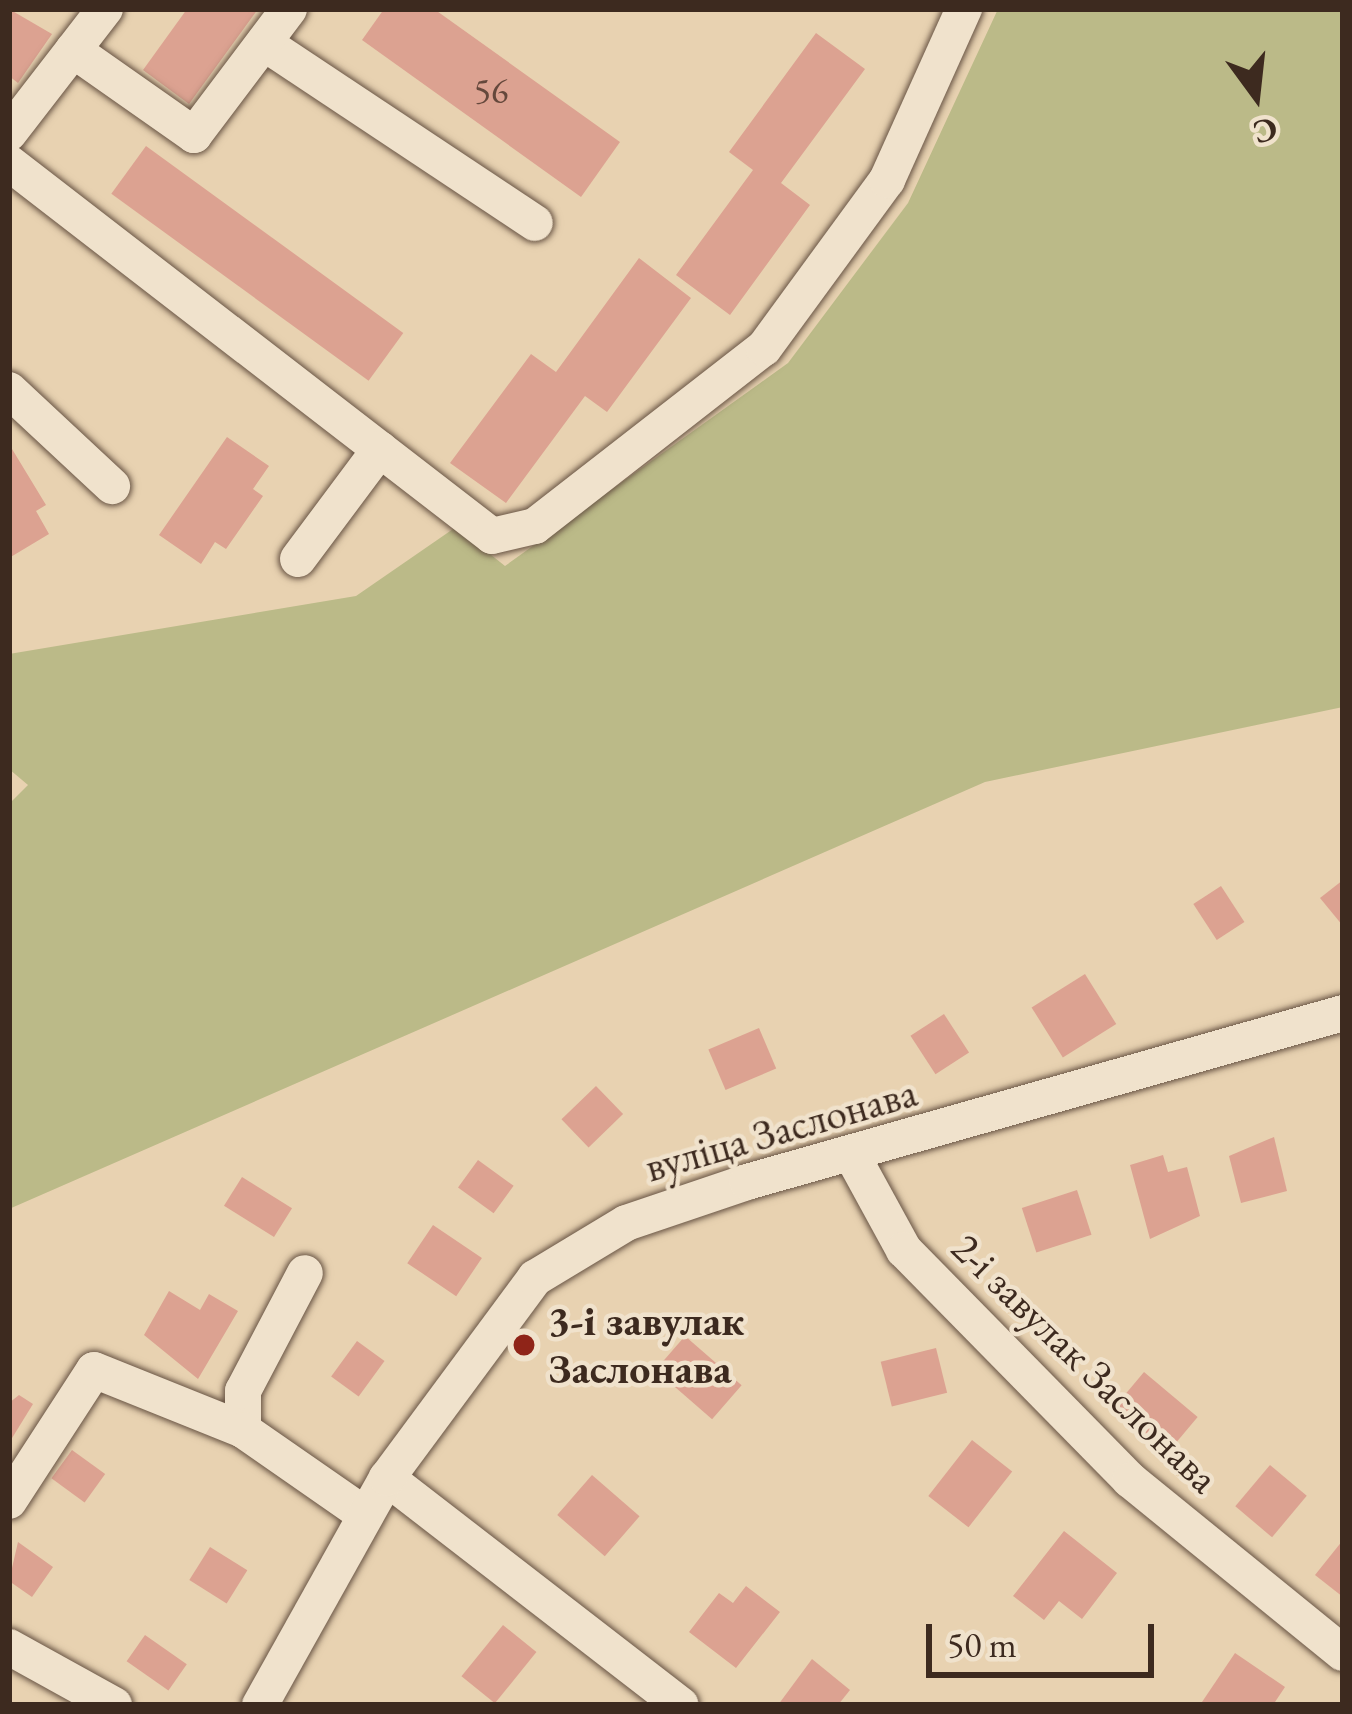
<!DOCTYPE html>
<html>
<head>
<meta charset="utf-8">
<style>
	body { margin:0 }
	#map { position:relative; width:1352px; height:1714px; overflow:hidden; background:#e8d2b1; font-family:"EB Garamond",serif }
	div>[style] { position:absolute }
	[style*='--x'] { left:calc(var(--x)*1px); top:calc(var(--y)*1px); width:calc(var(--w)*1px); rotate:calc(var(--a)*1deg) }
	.green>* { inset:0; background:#bbba88 }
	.building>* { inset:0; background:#dca291; transform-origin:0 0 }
	.roads { filter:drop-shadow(0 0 3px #685444) drop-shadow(0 0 3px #685444) }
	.minor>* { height:36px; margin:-18px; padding:0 18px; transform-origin:18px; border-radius:18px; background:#f0e2cc }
	.dots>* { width:33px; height:33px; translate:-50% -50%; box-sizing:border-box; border:6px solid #f0e2cc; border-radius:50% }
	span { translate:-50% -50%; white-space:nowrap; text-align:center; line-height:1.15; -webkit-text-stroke:9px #f0e2cc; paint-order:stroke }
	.number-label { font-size:36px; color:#65483c }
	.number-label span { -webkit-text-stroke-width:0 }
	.street-label { font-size:42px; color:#3d2a1f }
	.poi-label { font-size:42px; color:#3d2a1f; font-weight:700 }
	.left { translate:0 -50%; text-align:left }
	.frame { position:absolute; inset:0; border:12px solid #3d2a1f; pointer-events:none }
	.north { position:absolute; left:1196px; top:36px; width:120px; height:120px; -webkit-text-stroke:9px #f0e2cc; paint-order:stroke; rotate:165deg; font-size:33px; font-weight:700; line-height:48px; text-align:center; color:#3d2a1f }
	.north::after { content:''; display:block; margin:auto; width:42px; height:54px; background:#3d2a1f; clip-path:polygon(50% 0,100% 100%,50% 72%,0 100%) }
	.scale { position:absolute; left:926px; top:1624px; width:228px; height:54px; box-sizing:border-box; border:6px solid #3d2a1f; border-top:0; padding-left:15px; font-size:36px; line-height:42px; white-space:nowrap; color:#3d2a1f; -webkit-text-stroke:9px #f0e2cc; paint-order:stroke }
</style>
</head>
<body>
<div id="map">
	<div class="green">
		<i style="clip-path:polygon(998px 9px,1343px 9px,1343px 707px,985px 782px,9px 1209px,9px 804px,28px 785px,9px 769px,9px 654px,356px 596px,456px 527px,505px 566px,788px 363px,908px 203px)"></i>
	</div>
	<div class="building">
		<i style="clip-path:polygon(9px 9px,52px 34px,18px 83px,9px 76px)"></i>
		<i style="clip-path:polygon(187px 9px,258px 9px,189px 104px,143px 70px)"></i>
		<i style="clip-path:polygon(384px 9px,434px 9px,620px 142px,581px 197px,362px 40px)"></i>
		<i style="clip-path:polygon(816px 33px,865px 69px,781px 183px,810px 205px,730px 315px,676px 275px,753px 170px,729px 152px)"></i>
		<i style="left:146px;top:146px;width:318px;height:59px;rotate:36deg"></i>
		<i style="clip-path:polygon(639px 258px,691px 298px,607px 412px,585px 396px,506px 503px,450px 463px,531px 354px,556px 372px)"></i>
		<i style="clip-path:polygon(227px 437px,269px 466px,253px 489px,263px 496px,226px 549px,215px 542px,201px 564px,159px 535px)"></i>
		<i style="clip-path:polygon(9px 444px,46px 505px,36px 511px,49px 534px,9px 558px)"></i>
		<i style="clip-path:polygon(1343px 880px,1343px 926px,1320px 898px)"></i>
		<i style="left:1221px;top:886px;width:43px;height:33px;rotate:57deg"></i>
		<i style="left:1085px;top:974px;width:59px;height:63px;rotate:58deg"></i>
		<i style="left:944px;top:1014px;width:46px;height:40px;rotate:57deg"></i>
		<i style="left:759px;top:1028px;width:44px;height:55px;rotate:67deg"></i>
		<i style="left:596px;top:1086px;width:39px;height:48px;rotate:46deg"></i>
		<i style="clip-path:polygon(1274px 1137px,1287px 1191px,1241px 1203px,1229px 1156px)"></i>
		<i style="clip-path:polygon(1163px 1155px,1168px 1172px,1187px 1167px,1200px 1216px,1150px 1239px,1130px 1165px)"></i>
		<i style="left:478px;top:1160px;width:44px;height:34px;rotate:36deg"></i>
		<i style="left:242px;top:1177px;width:59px;height:34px;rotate:32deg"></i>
		<i style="left:1077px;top:1190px;width:47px;height:58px;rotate:72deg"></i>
		<i style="left:433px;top:1225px;width:59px;height:46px;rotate:34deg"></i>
		<i style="clip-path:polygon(169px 1291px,200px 1310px,209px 1294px,238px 1311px,198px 1379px,144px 1335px)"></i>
		<i style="left:685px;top:1336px;width:75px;height:45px;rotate:41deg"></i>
		<i style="left:357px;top:1341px;width:34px;height:44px;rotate:36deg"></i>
		<i style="left:936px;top:1348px;width:46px;height:57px;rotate:76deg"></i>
		<i style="left:1144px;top:1372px;width:70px;height:47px;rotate:40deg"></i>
		<i style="clip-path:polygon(19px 1395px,33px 1404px,9px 1443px,9px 1403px)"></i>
		<i style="left:972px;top:1440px;width:51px;height:71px;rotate:38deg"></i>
		<i style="left:72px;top:1450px;width:41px;height:35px;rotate:36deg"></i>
		<i style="left:1270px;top:1465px;width:48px;height:54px;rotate:40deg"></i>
		<i style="left:592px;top:1475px;width:63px;height:53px;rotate:41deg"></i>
		<i style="clip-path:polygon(1064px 1531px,1117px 1573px,1082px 1619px,1059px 1601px,1044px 1620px,1013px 1596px)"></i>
		<i style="clip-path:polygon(1343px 1540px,1343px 1597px,1315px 1575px)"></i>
		<i style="clip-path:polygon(18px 1542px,53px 1567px,32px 1597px,9px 1581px)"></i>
		<i style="left:210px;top:1547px;width:44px;height:39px;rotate:32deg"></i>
		<i style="clip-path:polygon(746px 1586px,780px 1612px,736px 1668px,689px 1632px,719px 1593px,733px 1603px)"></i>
		<i style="left:503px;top:1625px;width:43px;height:66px;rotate:39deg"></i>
		<i style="left:145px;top:1635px;width:51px;height:32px;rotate:35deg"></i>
		<i style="clip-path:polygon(1235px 1653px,1285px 1687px,1273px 1705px,1202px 1702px)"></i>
		<i style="clip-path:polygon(812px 1659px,850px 1690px,838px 1705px,778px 1705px)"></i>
	</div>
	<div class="roads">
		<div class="minor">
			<i style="--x:264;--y:43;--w:325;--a:33.6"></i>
			<i style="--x:73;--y:50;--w:148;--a:35.1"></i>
			<i style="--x:194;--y:135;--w:158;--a:-53"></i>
			<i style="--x:9;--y:133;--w:157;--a:-52.3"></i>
			<i style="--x:9;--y:163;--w:610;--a:37.68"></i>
			<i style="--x:492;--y:536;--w:44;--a:-13.1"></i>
			<i style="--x:535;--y:526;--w:290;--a:-37.9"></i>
			<i style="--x:764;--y:348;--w:208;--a:-53.8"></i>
			<i style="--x:887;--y:180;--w:188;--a:-65.8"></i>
			<i style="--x:9;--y:390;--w:141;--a:43"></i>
			<i style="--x:298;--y:559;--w:137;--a:-53.3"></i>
			<i style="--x:853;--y:1157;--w:106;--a:61.3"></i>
			<i style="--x:904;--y:1250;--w:322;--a:45.5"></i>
			<i style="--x:1130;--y:1480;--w:274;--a:39.1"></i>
			<i style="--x:243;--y:1430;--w:39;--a:-90"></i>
			<i style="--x:243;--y:1391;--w:133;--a:-62.3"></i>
			<i style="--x:387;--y:1478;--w:371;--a:37.7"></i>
			<i style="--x:9;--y:1501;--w:156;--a:-57"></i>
			<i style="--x:94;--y:1370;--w:161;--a:21.9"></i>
			<i style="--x:243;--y:1430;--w:147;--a:34.8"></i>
			<i style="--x:9;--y:1647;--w:120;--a:28.9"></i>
			<i style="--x:260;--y:1705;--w:260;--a:-60.8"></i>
			<i style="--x:387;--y:1478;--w:249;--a:-53.5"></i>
			<i style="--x:535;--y:1278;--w:106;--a:-31.1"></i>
			<i style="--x:626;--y:1223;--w:128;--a:-18.7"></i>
			<i style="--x:747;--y:1182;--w:619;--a:-15.83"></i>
		</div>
	</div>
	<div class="dots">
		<i style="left:524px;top:1345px;background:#8f2418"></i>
	</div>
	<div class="number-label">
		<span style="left:491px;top:91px">56</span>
	</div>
	<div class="street-label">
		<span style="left:781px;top:1130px;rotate:-16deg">вуліца Заслонава</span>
		<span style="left:1085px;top:1363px;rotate:44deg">2-і завулак Заслонава</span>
	</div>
	<div class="poi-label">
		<span class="left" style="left:548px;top:1345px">3-і завулак<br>Заслонава</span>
	</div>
	<div class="frame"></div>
	<div class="north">С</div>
	<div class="scale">50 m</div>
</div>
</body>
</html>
